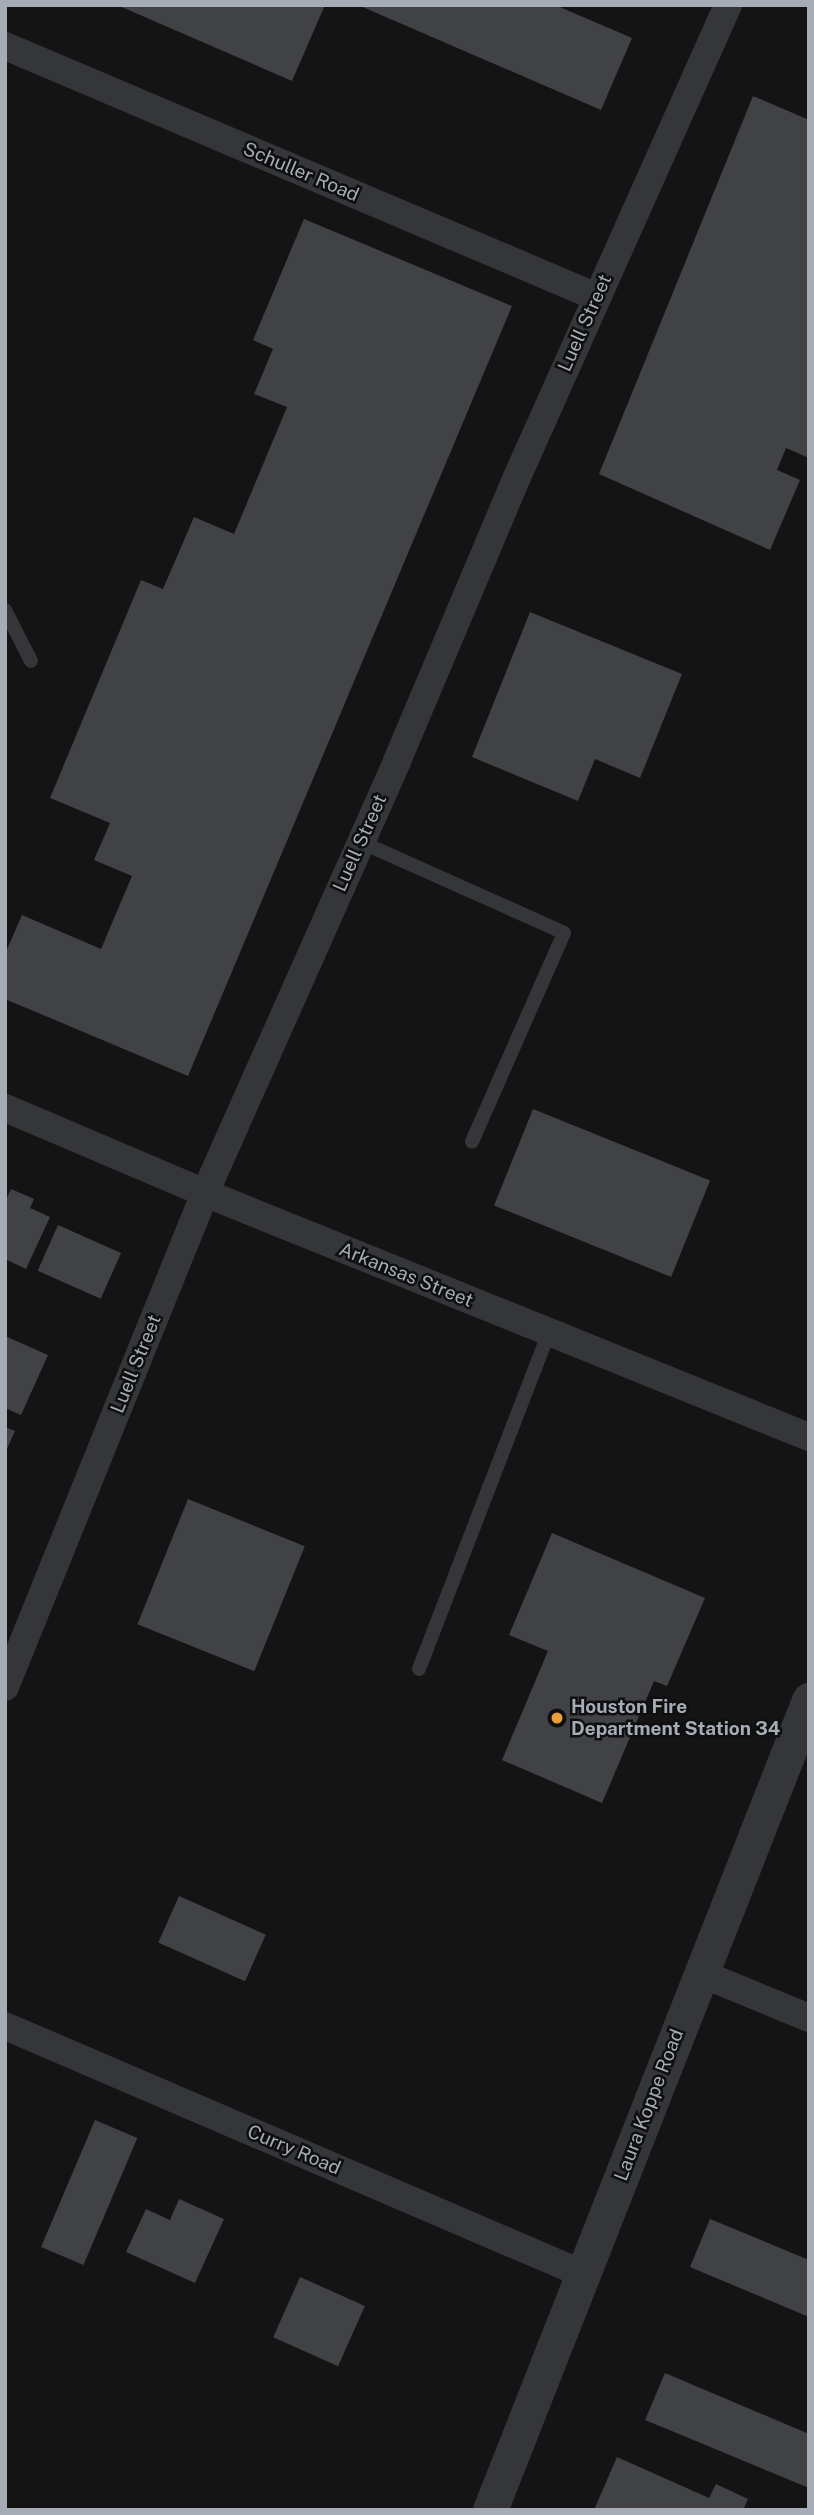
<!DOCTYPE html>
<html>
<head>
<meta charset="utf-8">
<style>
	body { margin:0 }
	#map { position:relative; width:814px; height:2515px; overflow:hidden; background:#141415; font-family:"Public Sans",sans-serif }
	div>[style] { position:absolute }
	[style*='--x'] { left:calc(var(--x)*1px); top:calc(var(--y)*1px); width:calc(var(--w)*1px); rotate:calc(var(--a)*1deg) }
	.building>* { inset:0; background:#404245; transform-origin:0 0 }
	.service>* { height:14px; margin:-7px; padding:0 7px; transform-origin:7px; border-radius:7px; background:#35363a }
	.minor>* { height:28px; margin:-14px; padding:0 14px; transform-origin:14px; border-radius:14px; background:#35363a }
	.tertiary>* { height:35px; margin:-17.5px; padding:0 17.5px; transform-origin:17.5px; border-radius:17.5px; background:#35363a }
	.dots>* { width:19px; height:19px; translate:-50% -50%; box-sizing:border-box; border:4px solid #0f0f10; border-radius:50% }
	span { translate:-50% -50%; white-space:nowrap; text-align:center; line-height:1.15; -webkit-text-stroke:5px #0f0f10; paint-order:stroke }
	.street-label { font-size:19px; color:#a6acb5 }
	.poi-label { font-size:19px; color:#a6acb5; font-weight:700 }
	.left { translate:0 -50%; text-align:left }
	.frame { position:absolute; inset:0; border:7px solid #a6acb5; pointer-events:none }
</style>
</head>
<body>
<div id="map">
	<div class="building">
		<i style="clip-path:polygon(117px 5px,325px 5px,292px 81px)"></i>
		<i style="clip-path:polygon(358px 5px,555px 5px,632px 38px,601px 110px)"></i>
		<i style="clip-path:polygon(753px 96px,809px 120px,809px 458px,786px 448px,777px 470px,800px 480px,770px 550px,599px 474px)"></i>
		<i style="clip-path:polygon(304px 219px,512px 306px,188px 1076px,5px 999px,5px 954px,22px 915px,101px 949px,132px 876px,94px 860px,110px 823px,50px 798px,141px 580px,163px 589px,194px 517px,234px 534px,287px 407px,254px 394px,273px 349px,253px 340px)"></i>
		<i style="clip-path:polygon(530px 612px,682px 674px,640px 778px,595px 759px,578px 801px,472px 757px)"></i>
		<i style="left:533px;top:1109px;width:191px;height:104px;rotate:22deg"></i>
		<i style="clip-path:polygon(11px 1189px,34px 1199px,30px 1208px,50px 1217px,26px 1269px,5px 1259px,5px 1202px)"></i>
		<i style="left:58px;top:1225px;width:69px;height:50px;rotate:24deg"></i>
		<i style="clip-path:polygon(5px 1336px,48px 1355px,21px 1415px,5px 1408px)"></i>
		<i style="clip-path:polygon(5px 1427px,15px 1431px,5px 1453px)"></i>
		<i style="left:188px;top:1499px;width:126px;height:135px;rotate:22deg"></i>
		<i style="clip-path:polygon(552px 1533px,705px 1598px,667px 1686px,654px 1681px,602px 1803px,502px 1760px,548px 1651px,509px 1635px)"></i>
		<i style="left:179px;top:1896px;width:95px;height:51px;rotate:24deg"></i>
		<i style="left:95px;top:2120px;width:46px;height:138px;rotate:23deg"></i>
		<i style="clip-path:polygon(179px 2199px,224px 2219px,195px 2283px,126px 2252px,146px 2209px,170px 2220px)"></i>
		<i style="clip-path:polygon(710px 2219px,809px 2260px,809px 2317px,690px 2267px)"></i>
		<i style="left:300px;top:2277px;width:71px;height:66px;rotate:24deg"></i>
		<i style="clip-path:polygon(665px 2373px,809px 2434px,809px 2488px,645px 2420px)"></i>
		<i style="clip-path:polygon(617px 2457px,709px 2498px,716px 2484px,748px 2499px,743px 2510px,594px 2510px)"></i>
	</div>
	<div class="service">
		<i style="--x:5;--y:610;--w:57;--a:63"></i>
		<i style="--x:361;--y:842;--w:222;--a:24.1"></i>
		<i style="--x:564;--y:933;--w:228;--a:113.8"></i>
		<i style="--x:419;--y:1669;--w:361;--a:-68.9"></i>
	</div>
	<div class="minor">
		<i style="--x:5;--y:46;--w:643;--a:22.98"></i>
		<i style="--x:5;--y:1108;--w:217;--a:23"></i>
		<i style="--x:205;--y:1193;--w:651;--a:22"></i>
		<i style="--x:5;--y:1687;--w:533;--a:-67.96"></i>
		<i style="--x:205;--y:1193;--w:473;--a:-66"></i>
		<i style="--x:397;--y:761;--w:308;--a:-67.1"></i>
		<i style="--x:517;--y:477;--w:517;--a:-65.91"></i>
		<i style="--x:700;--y:1973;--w:118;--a:22.4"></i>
		<i style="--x:5;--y:2026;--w:629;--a:23.22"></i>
	</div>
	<div class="tertiary">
		<i style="--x:490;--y:2510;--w:871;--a:-68.5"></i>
	</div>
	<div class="dots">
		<i style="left:557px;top:1718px;background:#eb9d36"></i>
	</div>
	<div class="street-label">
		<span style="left:301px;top:172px;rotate:23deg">Schuller Road</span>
		<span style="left:585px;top:323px;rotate:-66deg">Luell Street</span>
		<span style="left:360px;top:843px;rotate:-66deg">Luell Street</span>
		<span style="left:406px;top:1275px;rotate:22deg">Arkansas Street</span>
		<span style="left:136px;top:1364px;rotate:-68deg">Luell Street</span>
		<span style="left:649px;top:2105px;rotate:-69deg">Laura Koppe Road</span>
		<span style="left:294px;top:2150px;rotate:23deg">Curry Road</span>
	</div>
	<div class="poi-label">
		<span class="left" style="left:571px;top:1718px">Houston Fire<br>Department Station 34</span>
	</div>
	<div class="frame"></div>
</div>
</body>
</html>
